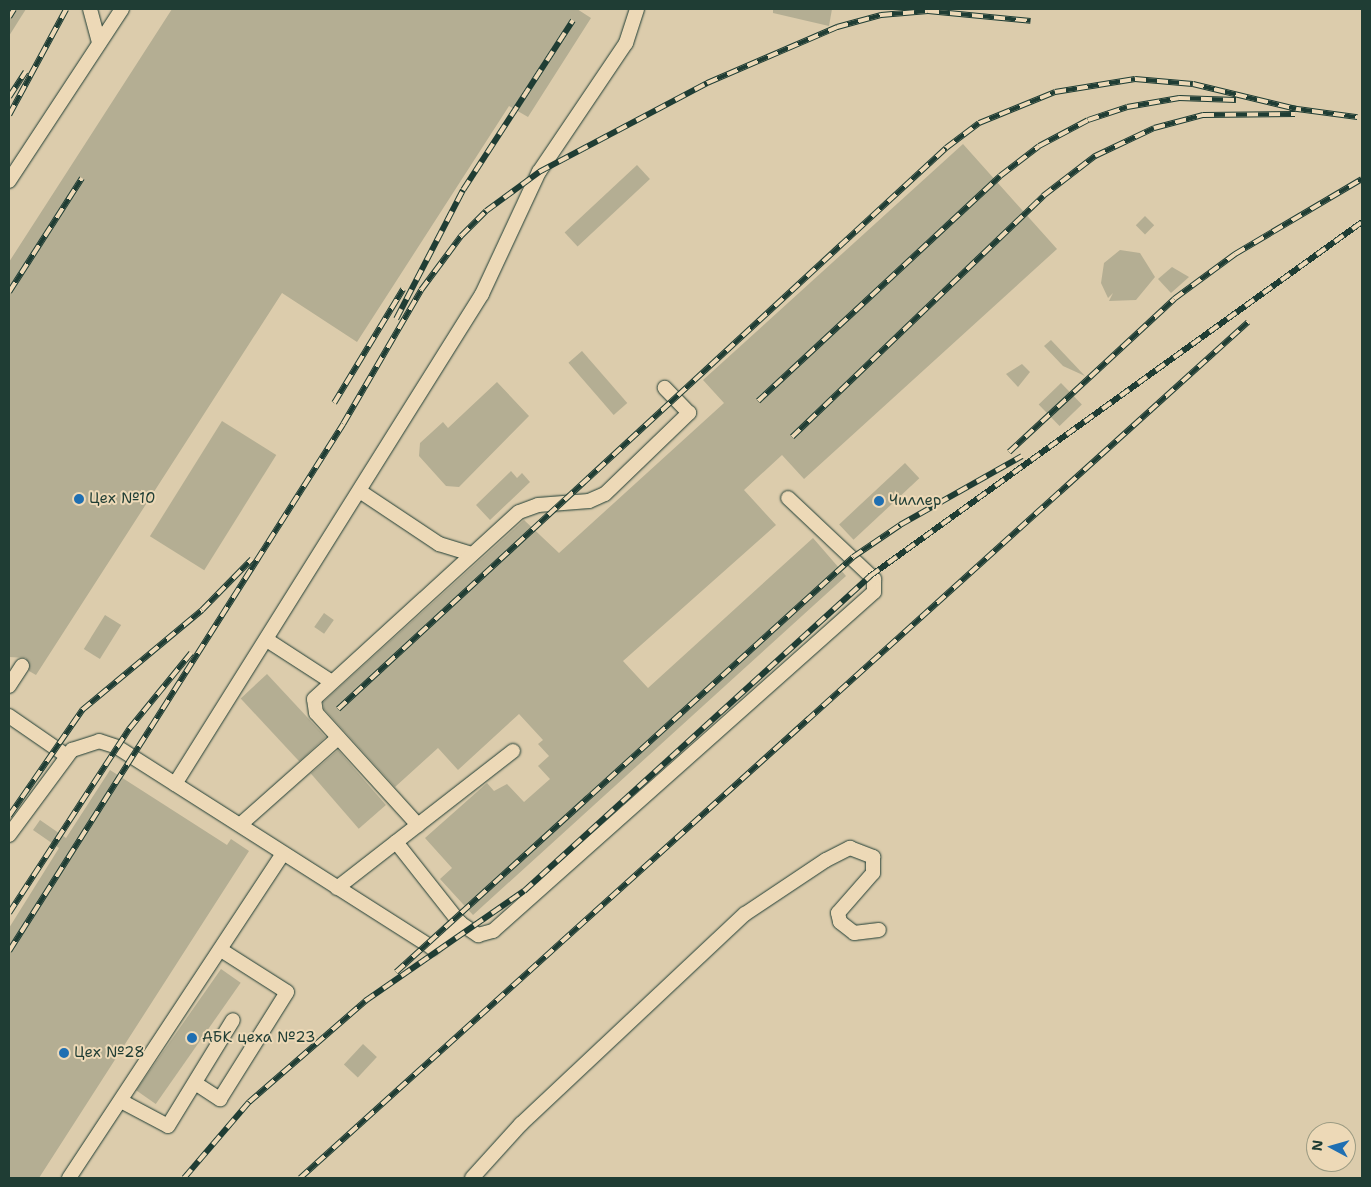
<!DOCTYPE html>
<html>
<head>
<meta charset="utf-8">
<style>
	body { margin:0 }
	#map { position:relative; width:1371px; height:1187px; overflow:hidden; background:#edd9b7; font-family:"Shantell Sans",sans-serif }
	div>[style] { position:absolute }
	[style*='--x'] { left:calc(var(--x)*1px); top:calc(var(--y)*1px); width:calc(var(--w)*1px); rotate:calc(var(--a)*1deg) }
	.built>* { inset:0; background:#dcccac }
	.building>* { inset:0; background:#b4ae93; transform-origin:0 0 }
	.roads { filter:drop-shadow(0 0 1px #1f3d34) drop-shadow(0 0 1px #1f3d34) }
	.minor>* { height:14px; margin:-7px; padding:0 7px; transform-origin:7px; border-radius:7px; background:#edd9b7 }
	.rail>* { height:5.5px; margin-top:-2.75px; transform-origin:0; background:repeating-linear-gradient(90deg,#edd9b7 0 11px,#1f3d34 0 22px); box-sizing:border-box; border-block:1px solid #1f3d34 }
	.dots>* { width:14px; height:14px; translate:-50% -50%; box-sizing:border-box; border:2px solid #edd9b7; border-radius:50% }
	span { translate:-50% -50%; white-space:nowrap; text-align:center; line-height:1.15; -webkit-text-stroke:4px #edd9b7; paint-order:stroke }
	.poi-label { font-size:15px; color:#1f3d34 }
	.left { translate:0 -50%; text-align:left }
	.frame { position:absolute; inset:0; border:10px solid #1f3d34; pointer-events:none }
	.north { position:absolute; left:1306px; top:1122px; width:50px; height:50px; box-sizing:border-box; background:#edd9b7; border:1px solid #9b9b83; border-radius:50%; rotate:276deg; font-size:14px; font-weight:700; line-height:20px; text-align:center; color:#1f3d34 }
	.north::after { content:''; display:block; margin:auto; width:18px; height:22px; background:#1f6fb2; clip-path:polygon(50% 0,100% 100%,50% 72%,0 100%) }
</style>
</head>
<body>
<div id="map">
	<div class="built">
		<i style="clip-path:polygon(evenodd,9px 9px,1362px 9px,1362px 1178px,9px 1178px,9px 9px,1316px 1132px,1346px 1132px,1346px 1162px,1316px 1162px,1316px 1132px)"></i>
	</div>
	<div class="building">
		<i style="clip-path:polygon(9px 9px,26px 9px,9px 36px)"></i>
		<i style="clip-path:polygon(172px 9px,577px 9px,591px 18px,528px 117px,509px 106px,357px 342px,282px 293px,36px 675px,29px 671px,26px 658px,9px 657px,9px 262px)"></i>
		<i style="clip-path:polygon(773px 9px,832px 9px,829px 26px,773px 13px)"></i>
		<i style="clip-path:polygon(963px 144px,1057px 249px,804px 479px,782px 455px,744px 490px,776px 525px,623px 661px,648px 688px,813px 538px,846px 576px,473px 915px,440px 879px,452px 868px,425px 838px,487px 783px,494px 791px,507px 784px,524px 802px,550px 779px,538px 766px,549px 756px,538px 744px,543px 740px,519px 714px,458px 770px,438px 748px,395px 787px,324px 709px,323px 702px,524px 520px,559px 553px,724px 403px,703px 380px)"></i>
		<i style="left:637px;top:165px;width:19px;height:99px;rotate:47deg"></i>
		<i style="left:1145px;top:216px;width:13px;height:13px;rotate:45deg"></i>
		<i style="clip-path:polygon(1120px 250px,1140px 253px,1155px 277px,1136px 300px,1109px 301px,1113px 293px,1108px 298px,1101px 283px,1104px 263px)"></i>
		<i style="clip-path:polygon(1172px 267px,1189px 277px,1171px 293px,1158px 279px)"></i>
		<i style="clip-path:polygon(1051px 340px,1085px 376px,1063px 366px,1044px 346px)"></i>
		<i style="left:582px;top:351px;width:69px;height:18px;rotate:49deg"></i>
		<i style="clip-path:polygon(1022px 364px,1030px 372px,1018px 387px,1006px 374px)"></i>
		<i style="clip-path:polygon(497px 382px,529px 416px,459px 487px,446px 486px,419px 456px,420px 443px,443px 422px,448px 428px)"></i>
		<i style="left:1061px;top:383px;width:30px;height:31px;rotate:46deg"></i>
		<i style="left:222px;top:421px;width:64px;height:136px;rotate:32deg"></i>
		<i style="left:905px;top:463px;width:21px;height:90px;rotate:47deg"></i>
		<i style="clip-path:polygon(511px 471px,517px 478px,522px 473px,530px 482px,490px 520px,476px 505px)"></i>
		<i style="left:324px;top:613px;width:12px;height:17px;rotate:35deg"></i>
		<i style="left:105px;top:615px;width:19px;height:40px;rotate:32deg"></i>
		<i style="left:267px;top:674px;width:86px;height:36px;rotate:47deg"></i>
		<i style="left:338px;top:750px;width:73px;height:36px;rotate:49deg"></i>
		<i style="clip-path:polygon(110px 770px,227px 845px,231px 839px,249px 851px,39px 1178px,9px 1178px,9px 928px,59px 848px,33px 830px,40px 820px,66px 838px)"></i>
		<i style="left:221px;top:969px;width:24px;height:148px;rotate:35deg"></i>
		<i style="left:363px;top:1044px;width:19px;height:28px;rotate:43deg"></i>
	</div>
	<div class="roads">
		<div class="minor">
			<i style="--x:90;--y:9;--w:35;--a:75"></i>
			<i style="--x:9;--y:181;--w:206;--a:-56.7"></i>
			<i style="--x:361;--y:492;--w:94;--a:33.7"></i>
			<i style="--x:439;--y:544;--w:34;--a:17"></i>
			<i style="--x:267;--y:640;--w:77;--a:32.9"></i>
			<i style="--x:9;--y:686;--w:24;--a:-57"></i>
			<i style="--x:9;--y:716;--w:70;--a:34.6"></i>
			<i style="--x:175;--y:784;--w:578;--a:-57.93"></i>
			<i style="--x:482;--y:294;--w:135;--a:-65"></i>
			<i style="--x:539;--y:172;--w:156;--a:-56"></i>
			<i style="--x:626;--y:43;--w:36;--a:-72"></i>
			<i style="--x:241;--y:824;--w:130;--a:-41.6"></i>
			<i style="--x:418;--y:825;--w:151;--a:-132.3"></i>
			<i style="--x:316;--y:713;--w:14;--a:-98"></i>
			<i style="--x:314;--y:699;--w:277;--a:-42.4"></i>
			<i style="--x:519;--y:512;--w:20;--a:-20"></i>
			<i style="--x:538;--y:505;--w:51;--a:-4.5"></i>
			<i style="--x:589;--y:501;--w:17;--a:-24"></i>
			<i style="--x:605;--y:494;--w:117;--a:-44"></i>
			<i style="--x:689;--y:413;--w:35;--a:-134"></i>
			<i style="--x:9;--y:835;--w:106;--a:-53.5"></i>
			<i style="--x:72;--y:750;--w:28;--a:-18"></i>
			<i style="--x:99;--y:741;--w:19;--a:18"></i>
			<i style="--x:117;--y:747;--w:374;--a:32.5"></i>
			<i style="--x:432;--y:948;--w:38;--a:-42"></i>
			<i style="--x:396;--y:842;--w:103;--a:51.7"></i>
			<i style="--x:460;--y:923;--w:22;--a:34"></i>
			<i style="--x:478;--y:935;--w:16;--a:-15"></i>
			<i style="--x:493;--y:931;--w:510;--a:-41.66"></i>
			<i style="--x:874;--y:592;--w:13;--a:-90"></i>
			<i style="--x:874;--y:579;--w:118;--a:-136.7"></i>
			<i style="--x:337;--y:888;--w:223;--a:-37.9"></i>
			<i style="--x:195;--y:1083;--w:30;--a:33"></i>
			<i style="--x:220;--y:1099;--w:126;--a:-57.9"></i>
			<i style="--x:287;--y:992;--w:78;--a:-147.5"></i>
			<i style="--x:121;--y:1101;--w:53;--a:28"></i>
			<i style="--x:168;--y:1126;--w:124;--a:-58.5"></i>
			<i style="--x:69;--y:1178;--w:388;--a:-56.6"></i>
			<i style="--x:472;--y:1178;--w:73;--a:-47.8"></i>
			<i style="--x:521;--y:1124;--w:307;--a:-43.2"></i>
			<i style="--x:745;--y:914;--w:97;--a:-33.7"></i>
			<i style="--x:826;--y:860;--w:27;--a:-27"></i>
			<i style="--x:850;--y:848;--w:25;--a:21"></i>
			<i style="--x:873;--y:857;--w:16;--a:90"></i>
			<i style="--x:873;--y:873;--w:53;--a:131.2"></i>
			<i style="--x:838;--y:913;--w:9;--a:77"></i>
			<i style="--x:840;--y:922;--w:18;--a:38"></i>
			<i style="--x:854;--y:933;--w:25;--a:-7"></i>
		</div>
	</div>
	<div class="rail">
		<i style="--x:9;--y:17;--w:9;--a:-58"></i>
		<i style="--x:9;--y:97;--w:30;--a:-57"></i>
		<i style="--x:1290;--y:108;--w:68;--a:7.7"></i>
		<i style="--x:9;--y:115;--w:120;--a:-61.7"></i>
		<i style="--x:9;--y:292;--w:135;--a:-57.4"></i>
		<i style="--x:396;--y:319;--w:145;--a:-62.6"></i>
		<i style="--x:463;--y:190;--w:202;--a:-57.1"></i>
		<i style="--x:758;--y:401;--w:330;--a:-42.9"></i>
		<i style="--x:1000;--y:176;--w:49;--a:-37.6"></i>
		<i style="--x:1039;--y:146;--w:55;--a:-28"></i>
		<i style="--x:1088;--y:120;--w:41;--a:-18.4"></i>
		<i style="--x:1127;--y:107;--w:53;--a:-9.8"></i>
		<i style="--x:1179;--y:98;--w:57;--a:2"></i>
		<i style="--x:334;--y:403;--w:133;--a:-58.8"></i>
		<i style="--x:792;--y:437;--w:348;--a:-43.8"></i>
		<i style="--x:1043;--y:196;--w:66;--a:-37.6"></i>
		<i style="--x:1095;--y:156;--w:65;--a:-25.4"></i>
		<i style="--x:1154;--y:128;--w:51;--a:-14.9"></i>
		<i style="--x:1203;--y:115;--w:92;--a:-0.6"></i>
		<i style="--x:1009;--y:452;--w:225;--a:-42.8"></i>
		<i style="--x:1174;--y:299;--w:76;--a:-36.4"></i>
		<i style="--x:1235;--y:254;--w:147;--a:-30.6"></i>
		<i style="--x:338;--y:709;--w:827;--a:-42.7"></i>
		<i style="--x:946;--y:148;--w:41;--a:-37.1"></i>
		<i style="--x:979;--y:123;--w:82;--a:-22.2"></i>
		<i style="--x:1055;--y:92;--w:81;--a:-9.2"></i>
		<i style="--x:1135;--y:79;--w:58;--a:4.9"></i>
		<i style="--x:1193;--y:84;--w:106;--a:13.6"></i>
		<i style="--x:9;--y:816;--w:129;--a:-55.4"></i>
		<i style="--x:82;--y:710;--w:156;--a:-39.8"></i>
		<i style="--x:202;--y:610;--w:71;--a:-45.6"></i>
		<i style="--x:9;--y:913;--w:220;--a:-56.9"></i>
		<i style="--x:129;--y:729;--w:98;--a:-50.8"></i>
		<i style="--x:9;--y:951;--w:624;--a:-57.63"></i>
		<i style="--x:343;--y:424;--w:155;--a:-59.8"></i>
		<i style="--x:421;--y:290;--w:67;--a:-53.5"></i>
		<i style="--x:461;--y:236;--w:35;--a:-45"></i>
		<i style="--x:486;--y:211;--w:66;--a:-36.3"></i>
		<i style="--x:539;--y:172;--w:190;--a:-27.9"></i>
		<i style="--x:707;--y:83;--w:142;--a:-23.3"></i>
		<i style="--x:837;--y:27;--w:46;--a:-15.3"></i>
		<i style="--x:881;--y:15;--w:47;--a:-4.9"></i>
		<i style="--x:928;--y:11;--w:103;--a:5.5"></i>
		<i style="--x:396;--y:972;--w:617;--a:-42.24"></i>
		<i style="--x:853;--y:557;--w:57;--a:-34.2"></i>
		<i style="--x:900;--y:525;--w:140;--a:-29.5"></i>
		<i style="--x:184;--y:1178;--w:100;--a:-49.5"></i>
		<i style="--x:249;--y:1102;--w:154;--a:-41"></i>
		<i style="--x:365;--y:1001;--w:193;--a:-34.7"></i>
		<i style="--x:524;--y:891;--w:468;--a:-42.3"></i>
		<i style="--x:870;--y:576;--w:606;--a:-35.74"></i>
		<i style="--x:300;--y:1178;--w:1277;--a:-42.08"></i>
	</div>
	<div class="dots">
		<i style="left:79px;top:499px;background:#1f6fb2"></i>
		<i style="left:879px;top:501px;background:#1f6fb2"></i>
		<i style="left:192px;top:1038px;background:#1f6fb2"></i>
		<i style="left:64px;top:1053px;background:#1f6fb2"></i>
	</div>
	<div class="poi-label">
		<span class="left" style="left:89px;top:499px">Цех №10</span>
		<span class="left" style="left:889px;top:501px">Чиллер</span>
		<span class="left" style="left:202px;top:1038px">АБК цеха №23</span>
		<span class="left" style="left:74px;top:1053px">Цех №28</span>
	</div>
	<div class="frame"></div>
	<div class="north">N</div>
</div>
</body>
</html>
